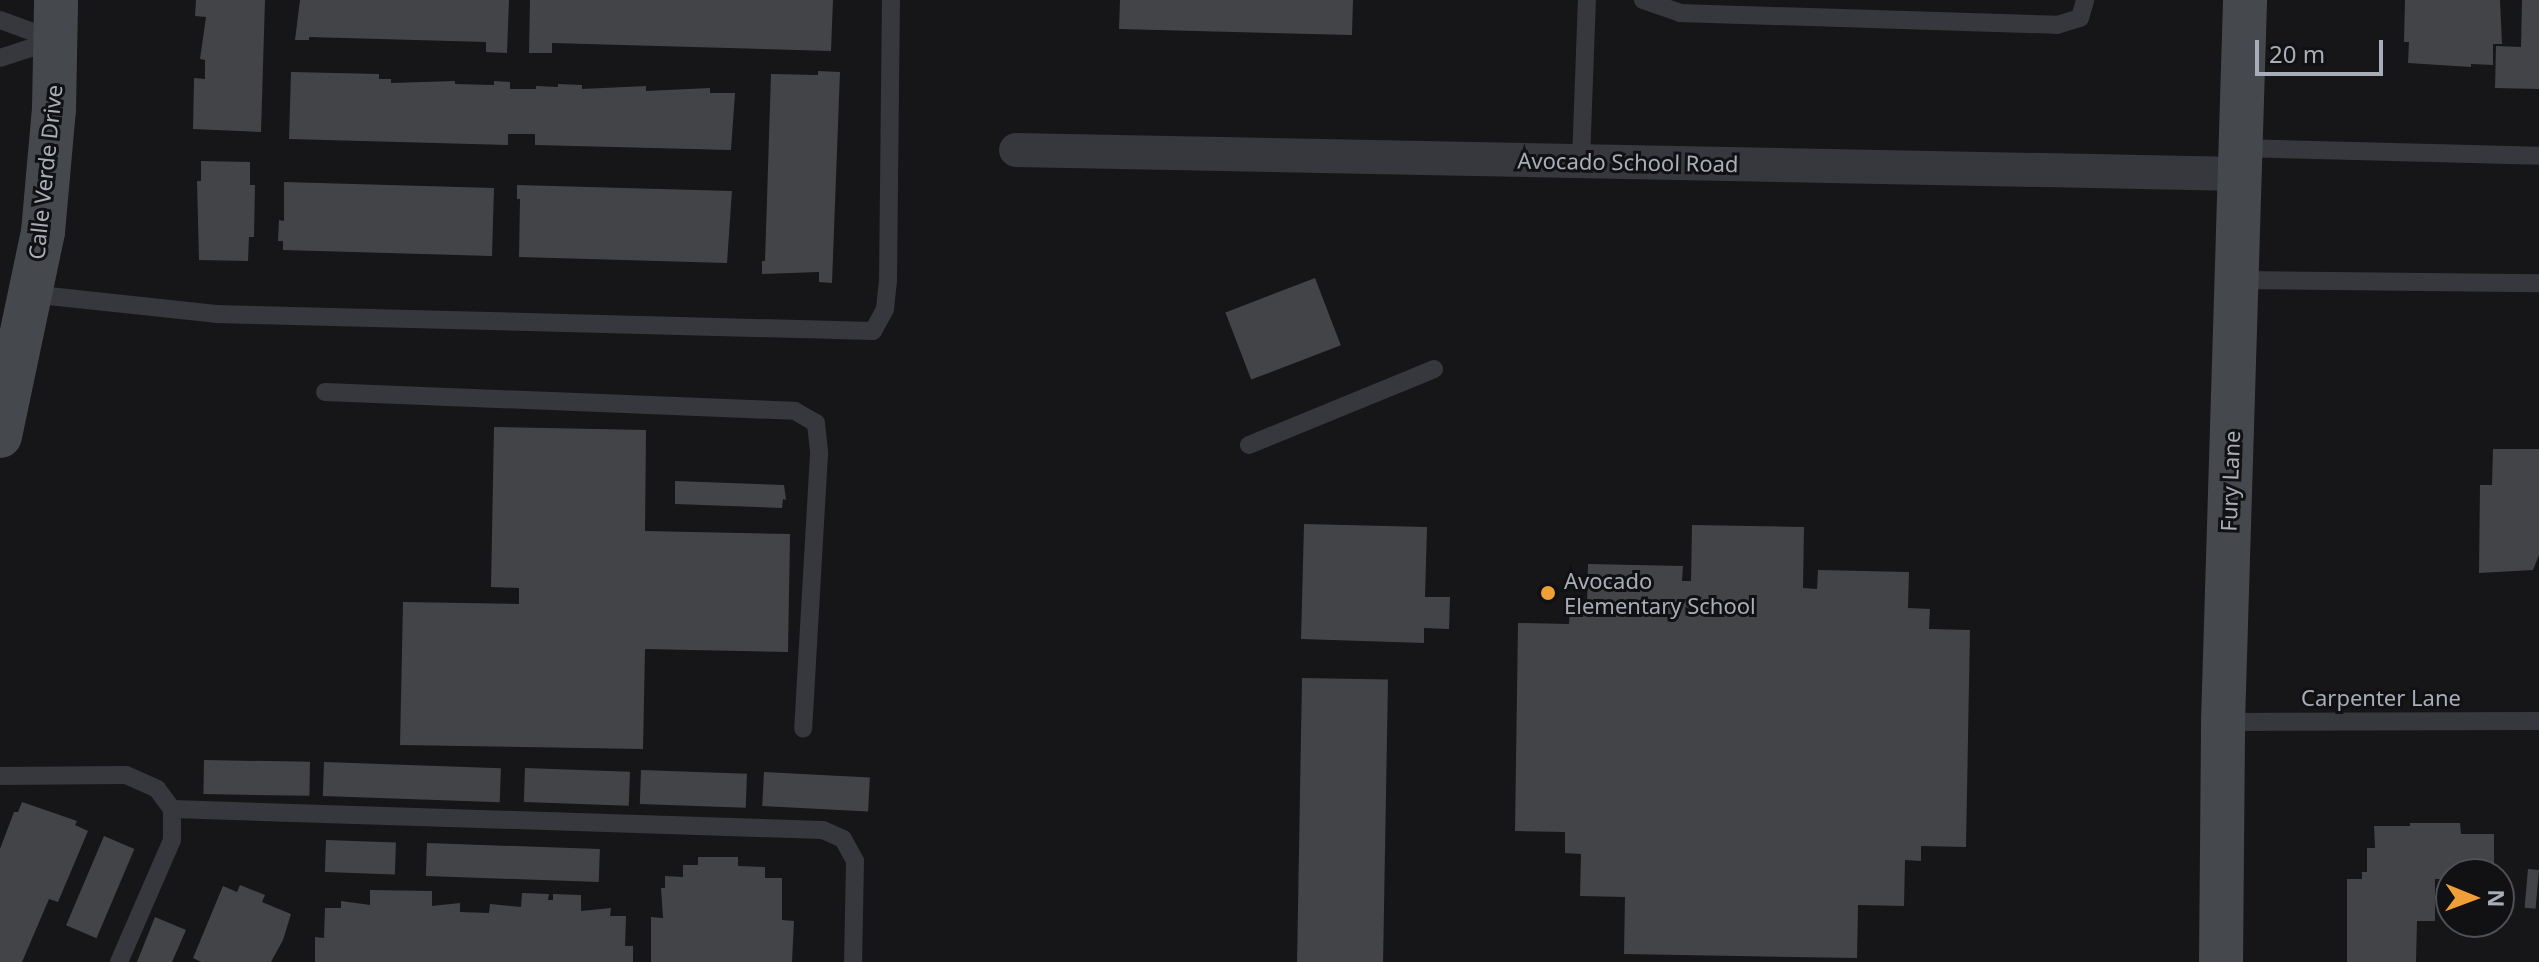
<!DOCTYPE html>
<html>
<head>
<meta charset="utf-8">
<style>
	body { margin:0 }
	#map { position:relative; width:2539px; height:962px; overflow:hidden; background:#161618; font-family:"Noto Sans",sans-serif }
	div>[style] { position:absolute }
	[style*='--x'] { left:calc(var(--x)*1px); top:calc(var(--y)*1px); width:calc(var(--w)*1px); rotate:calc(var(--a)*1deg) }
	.building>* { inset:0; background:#424448; transform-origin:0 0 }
	.service>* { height:18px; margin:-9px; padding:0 9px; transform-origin:9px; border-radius:9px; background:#37383d }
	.minor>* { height:34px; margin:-17px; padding:0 17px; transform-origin:17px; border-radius:17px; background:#37383d }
	.secondary>* { height:44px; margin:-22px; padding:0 22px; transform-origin:22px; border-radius:22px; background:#45484d }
	.dots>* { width:22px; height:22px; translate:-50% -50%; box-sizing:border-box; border:4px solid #111113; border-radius:50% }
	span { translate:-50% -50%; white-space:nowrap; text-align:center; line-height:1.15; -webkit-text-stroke:6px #111113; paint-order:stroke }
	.street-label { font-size:22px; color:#a8aeb8 }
	.poi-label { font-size:22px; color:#a8aeb8 }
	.left { translate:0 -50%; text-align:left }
	.north { position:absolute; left:2435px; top:858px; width:80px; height:80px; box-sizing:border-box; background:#111113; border:2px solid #4d5055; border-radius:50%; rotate:91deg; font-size:22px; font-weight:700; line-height:32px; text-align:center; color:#a8aeb8 }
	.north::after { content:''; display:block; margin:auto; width:28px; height:36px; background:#f09e36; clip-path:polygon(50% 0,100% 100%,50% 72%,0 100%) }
	.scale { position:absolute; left:2255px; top:40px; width:128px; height:36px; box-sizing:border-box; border:4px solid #a8aeb8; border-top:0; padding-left:10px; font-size:24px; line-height:28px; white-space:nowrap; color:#a8aeb8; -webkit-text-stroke:6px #111113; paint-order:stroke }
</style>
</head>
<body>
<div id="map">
	<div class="building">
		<i style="clip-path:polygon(196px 0,265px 0,261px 132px,193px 129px,194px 78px,205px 79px,205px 60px,200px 59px,206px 17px,195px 16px)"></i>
		<i style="clip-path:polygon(300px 0,509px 0,507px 53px,486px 52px,486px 42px,309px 37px,309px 40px,295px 40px)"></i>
		<i style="clip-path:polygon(530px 0,833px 0,831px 51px,552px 43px,552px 53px,529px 53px)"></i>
		<i style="clip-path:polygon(1120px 0,1353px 0,1352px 35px,1119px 29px)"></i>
		<i style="clip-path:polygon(2405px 0,2500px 0,2502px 44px,2493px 44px,2493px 65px,2471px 64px,2471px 67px,2408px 63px,2409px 42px,2404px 42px)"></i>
		<i style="clip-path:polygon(2522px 0,2539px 0,2539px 89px,2495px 88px,2496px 46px,2521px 47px)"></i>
		<i style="clip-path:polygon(818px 71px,840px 72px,832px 283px,819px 282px,819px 272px,762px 274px,762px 261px,765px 261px,771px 74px,818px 75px)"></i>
		<i style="clip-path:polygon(291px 72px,379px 74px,379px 79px,391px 79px,391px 83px,455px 81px,455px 84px,494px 85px,494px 81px,510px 82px,510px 89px,536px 89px,536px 86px,558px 87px,558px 84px,582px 85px,582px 89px,646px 86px,646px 91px,710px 88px,710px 93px,735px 93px,731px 150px,535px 145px,535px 134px,508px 134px,508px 145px,289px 139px)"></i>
		<i style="clip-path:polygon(201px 161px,250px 162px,250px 185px,255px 185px,254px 237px,249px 237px,248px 261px,199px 260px,197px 181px,201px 181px)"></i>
		<i style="clip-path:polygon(284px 182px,494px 188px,492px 256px,283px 250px,283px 241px,278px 241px,279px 220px,284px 221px)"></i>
		<i style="clip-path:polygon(517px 185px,732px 191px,727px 263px,519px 257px,520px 199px,517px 199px)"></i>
		<i style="left:1315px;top:278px;width:72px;height:96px;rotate:69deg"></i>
		<i style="clip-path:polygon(494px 427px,646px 430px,645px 531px,790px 534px,788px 652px,645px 649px,643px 749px,400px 745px,403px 602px,519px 604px,519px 588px,491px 587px)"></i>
		<i style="clip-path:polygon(2493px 449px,2539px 449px,2539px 555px,2533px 570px,2479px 573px,2480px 485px,2492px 485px)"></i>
		<i style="clip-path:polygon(675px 481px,784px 485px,786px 500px,783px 499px,782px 508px,675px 504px)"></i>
		<i style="clip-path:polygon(1304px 524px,1427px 527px,1425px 597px,1450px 597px,1449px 629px,1424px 628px,1424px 643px,1301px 639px)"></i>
		<i style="clip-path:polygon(1692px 525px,1804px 527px,1803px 588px,1817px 589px,1818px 570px,1909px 572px,1908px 608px,1930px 609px,1929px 629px,1970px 630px,1966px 847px,1921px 846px,1921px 861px,1905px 860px,1904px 906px,1858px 905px,1857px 958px,1624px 954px,1625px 897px,1580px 896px,1581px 854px,1565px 853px,1565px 832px,1515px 831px,1518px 623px,1569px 624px,1570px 605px,1587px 605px,1588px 564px,1683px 566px,1682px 581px,1691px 581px)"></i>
		<i style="left:1302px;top:678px;width:86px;height:284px;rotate:1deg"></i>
		<i style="left:204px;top:760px;width:106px;height:34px;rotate:1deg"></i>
		<i style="left:324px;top:762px;width:177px;height:34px;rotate:2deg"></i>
		<i style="left:525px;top:768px;width:105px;height:34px;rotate:2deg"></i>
		<i style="left:641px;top:770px;width:106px;height:34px;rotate:2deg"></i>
		<i style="left:764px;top:772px;width:106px;height:34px;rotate:3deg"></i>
		<i style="clip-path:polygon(22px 802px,77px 821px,75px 825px,88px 831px,58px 902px,49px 899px,22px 962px,0 962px,0 849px,14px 812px,18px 812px)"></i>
		<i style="clip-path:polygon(2410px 823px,2460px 823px,2461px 834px,2494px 834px,2494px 874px,2451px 874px,2451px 879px,2435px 879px,2435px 921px,2417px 921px,2416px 962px,2347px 962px,2347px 879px,2362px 879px,2362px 872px,2367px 872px,2367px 848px,2375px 848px,2374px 826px,2410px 826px)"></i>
		<i style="left:104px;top:836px;width:33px;height:97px;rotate:23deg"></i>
		<i style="left:326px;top:840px;width:70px;height:32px;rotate:2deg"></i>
		<i style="left:427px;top:843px;width:173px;height:33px;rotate:2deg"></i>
		<i style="clip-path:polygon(698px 857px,738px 857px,738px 866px,765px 867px,765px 878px,782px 878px,782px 920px,794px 921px,792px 962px,651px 962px,651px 917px,663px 918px,661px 888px,665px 888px,665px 876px,683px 877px,683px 865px,698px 865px)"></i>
		<i style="left:2528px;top:869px;width:11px;height:39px;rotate:5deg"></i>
		<i style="clip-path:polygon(240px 885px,265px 895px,262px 902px,291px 914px,283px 940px,271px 962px,201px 962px,193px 958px,223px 886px,237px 892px)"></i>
		<i style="clip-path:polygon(370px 890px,432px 891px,432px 906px,460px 903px,460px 912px,489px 913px,490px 904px,521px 907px,522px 893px,549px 894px,548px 900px,553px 900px,553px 894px,581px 895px,581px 911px,611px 908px,610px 916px,626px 916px,625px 946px,633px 946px,633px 962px,315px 962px,315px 937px,324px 938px,325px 908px,341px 908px,341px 901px,370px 905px)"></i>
		<i style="clip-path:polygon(155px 917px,186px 930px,172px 962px,137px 962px)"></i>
	</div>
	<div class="service">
		<i style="--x:1643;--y:0;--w:39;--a:19"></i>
		<i style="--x:1680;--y:13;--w:377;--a:1.8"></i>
		<i style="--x:2057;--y:25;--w:24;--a:-17"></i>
		<i style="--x:2080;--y:18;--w:19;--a:-74"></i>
		<i style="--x:0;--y:20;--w:59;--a:20"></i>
		<i style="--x:0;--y:58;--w:58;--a:-18.1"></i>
		<i style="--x:2240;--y:148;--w:299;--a:1.5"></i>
		<i style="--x:1581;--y:161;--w:161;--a:-87.9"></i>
		<i style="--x:2237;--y:280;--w:302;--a:0.6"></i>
		<i style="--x:30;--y:294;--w:187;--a:6.1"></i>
		<i style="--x:216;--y:314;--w:657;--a:1.48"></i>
		<i style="--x:873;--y:331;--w:25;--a:-61"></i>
		<i style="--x:885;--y:309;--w:28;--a:-84"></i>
		<i style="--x:888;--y:281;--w:281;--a:-89.4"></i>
		<i style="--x:325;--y:392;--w:470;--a:2.3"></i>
		<i style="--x:795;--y:411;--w:24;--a:30"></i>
		<i style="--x:816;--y:423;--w:31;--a:84"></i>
		<i style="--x:819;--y:454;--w:275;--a:93.3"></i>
		<i style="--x:1249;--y:445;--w:200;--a:-22.3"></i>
		<i style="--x:2223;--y:722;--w:316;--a:-0.2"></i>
		<i style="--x:0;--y:776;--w:126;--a:-0.5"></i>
		<i style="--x:126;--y:775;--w:34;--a:24"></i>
		<i style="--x:157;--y:789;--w:25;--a:53"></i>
		<i style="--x:172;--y:809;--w:31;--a:90"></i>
		<i style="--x:172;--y:840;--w:133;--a:113.5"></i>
		<i style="--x:172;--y:809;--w:651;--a:1.85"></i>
		<i style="--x:823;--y:830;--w:22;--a:24"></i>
		<i style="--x:843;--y:839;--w:25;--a:61"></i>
		<i style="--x:855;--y:861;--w:101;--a:91.1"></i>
	</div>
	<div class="minor">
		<i style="--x:1016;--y:150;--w:1223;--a:1.12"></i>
	</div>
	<div class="secondary">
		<i style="--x:0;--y:436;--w:208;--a:-78.1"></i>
		<i style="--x:43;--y:232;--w:123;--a:-84.9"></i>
		<i style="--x:54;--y:109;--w:109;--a:-88.9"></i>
		<i style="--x:2221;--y:962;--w:240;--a:-89.5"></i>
		<i style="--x:2223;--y:722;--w:722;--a:-88.25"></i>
	</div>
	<div class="dots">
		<i style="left:1548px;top:593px;background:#f09e36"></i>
	</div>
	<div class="street-label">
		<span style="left:1628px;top:162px;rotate:1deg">Avocado School Road</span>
		<span style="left:45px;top:172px;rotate:-84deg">Calle Verde Drive</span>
		<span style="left:2230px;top:481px;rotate:-88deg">Fury Lane</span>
		<span style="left:2381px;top:698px">Carpenter Lane</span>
	</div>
	<div class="poi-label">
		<span class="left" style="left:1564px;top:593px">Avocado<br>Elementary School</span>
	</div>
	<div class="north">N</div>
	<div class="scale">20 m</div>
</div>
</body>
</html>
